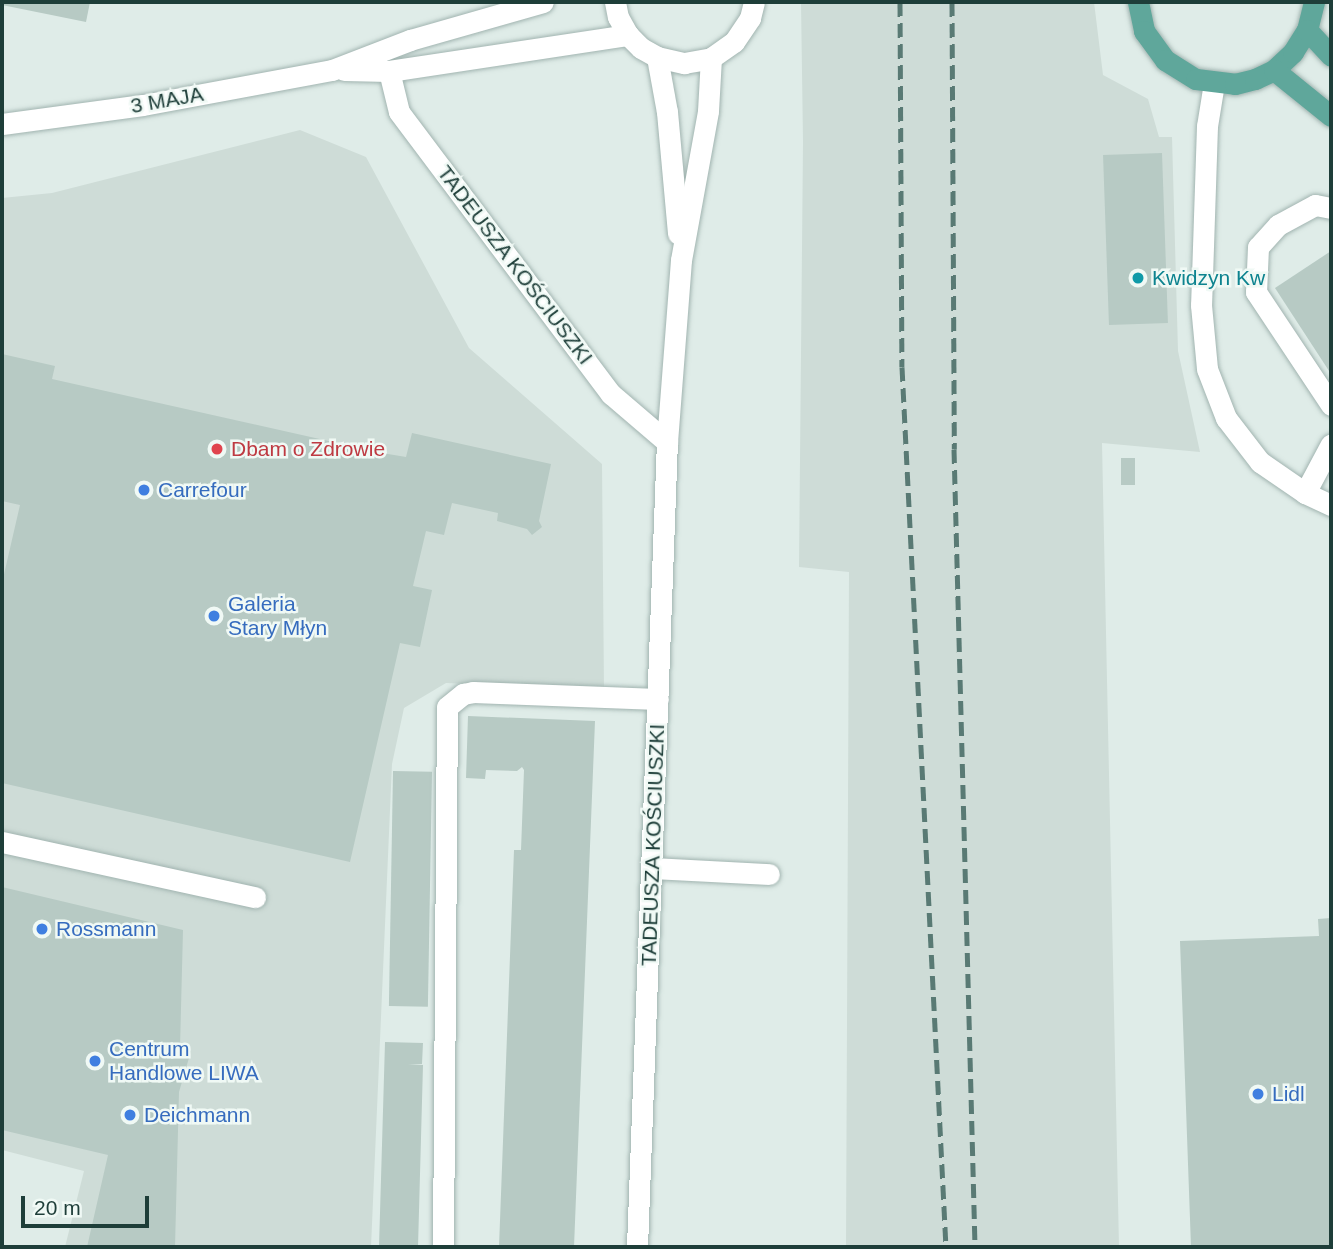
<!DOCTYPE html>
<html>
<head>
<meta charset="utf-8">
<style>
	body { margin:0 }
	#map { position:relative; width:1333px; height:1249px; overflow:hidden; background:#dfece8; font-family:Arial,sans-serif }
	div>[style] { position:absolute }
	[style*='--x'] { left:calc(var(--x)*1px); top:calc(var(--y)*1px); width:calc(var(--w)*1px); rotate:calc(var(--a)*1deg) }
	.built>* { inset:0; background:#cedcd7 }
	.building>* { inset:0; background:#b7cac4; transform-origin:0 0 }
	.roads { filter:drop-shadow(0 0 2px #a1b4b0) drop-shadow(0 0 2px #a1b4b0) }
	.minor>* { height:21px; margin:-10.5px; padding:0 10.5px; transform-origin:10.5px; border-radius:10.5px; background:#fff }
	.major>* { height:21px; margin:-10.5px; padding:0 10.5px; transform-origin:10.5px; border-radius:10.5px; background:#5fa79b }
	.rail>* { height:5px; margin-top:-2.5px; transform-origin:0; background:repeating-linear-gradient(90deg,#597a74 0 14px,transparent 0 21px) }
	.dots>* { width:19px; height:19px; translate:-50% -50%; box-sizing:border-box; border:4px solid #f0f9f5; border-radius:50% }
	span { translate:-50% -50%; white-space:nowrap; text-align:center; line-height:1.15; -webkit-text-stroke:5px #f0f9f5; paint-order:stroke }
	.street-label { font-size:21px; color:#1e3e39 }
	.culture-label { font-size:21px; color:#0d838f }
	.left { translate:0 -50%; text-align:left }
	.health-label { font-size:21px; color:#be3a42 }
	.shop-label { font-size:21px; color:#366cbe }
	.frame { position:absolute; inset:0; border:4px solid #1e3e39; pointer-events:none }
	.scale { position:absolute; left:21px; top:1196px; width:128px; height:32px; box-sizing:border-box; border:4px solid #1e3e39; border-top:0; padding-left:9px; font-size:21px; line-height:24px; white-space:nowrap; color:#1e3e39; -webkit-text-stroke:5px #f0f9f5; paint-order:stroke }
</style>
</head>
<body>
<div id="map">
	<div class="built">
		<i style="clip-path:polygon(801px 2px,1094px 2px,1103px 75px,1148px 99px,1159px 137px,1172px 137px,1178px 351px,1200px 452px,1102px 443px,1119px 1247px,846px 1247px,849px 572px,799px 567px,803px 142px)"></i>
		<i style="clip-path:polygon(300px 130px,366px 157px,469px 348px,602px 464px,604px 690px,446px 683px,404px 708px,392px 764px,371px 1247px,65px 1247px,84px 1171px,2px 1150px,2px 198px,52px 193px)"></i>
	</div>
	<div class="building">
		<i style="clip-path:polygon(2px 2px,90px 2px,86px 22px,2px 5px)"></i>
		<i style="left:1162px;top:153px;width:170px;height:59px;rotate:88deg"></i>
		<i style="clip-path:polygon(1331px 251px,1331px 374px,1275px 288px)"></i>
		<i style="clip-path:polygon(2px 354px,55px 366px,52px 379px,382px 453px,406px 457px,412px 433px,551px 464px,539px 521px,542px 527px,532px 535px,527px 529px,497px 521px,498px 513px,452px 503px,444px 535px,426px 531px,413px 586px,432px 590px,420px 647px,400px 643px,350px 862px,2px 783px,2px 583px,20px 505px,2px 501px)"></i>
		<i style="left:1121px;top:458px;width:14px;height:27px"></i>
		<i style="clip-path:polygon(468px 716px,595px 721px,574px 1247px,499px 1247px,514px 850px,521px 850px,524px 770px,522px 767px,517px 771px,486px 770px,485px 779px,466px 778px)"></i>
		<i style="left:393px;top:771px;width:39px;height:235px;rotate:1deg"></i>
		<i style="clip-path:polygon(2px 887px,183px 930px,180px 1048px,191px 1051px,179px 1092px,175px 1247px,87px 1247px,108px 1155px,2px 1130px)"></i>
		<i style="clip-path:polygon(1331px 918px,1331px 1247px,1191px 1247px,1180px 941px,1319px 936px,1318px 919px)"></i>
		<i style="clip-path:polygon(385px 1042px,423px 1043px,422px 1064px,408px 1064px,423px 1065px,418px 1247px,379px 1247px)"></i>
	</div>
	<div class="roads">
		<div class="minor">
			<i style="--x:615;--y:2;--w:15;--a:79"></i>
			<i style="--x:618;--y:17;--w:21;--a:61"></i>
			<i style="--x:628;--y:35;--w:18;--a:45"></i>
			<i style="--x:641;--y:48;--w:18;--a:29"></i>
			<i style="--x:657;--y:57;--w:28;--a:13"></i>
			<i style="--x:684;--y:63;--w:27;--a:-10"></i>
			<i style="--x:711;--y:58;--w:28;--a:-35"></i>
			<i style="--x:734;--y:42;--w:29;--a:-56"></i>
			<i style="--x:750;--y:18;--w:16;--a:-76"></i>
			<i style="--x:657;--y:57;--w:56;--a:79.7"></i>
			<i style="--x:667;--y:112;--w:122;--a:84.8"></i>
			<i style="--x:344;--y:70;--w:45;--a:1.3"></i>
			<i style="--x:389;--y:71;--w:242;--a:-8.6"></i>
			<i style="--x:389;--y:71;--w:42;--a:76.3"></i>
			<i style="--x:399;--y:112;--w:353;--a:53.1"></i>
			<i style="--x:611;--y:394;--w:74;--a:40.6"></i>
			<i style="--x:1214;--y:83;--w:44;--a:99.2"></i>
			<i style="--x:1207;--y:126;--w:179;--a:91.9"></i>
			<i style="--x:1201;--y:305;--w:64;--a:84.6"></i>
			<i style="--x:1207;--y:369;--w:53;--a:68.8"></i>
			<i style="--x:1226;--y:418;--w:56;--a:52.3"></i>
			<i style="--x:1260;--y:462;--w:55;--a:34.6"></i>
			<i style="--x:1305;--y:493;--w:29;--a:25"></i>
			<i style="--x:2;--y:124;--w:142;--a:-7.7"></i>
			<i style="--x:143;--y:105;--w:192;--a:-10.5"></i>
			<i style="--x:332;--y:70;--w:84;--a:-21"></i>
			<i style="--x:410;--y:40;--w:138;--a:-15.9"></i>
			<i style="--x:1331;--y:208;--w:16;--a:-169"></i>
			<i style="--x:1315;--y:205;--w:42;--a:151.6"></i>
			<i style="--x:1278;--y:225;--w:30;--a:132"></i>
			<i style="--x:1258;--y:247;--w:45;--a:92.5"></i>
			<i style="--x:1256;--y:292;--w:136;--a:56.4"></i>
			<i style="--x:1305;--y:493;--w:55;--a:-62"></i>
			<i style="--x:2;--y:842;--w:259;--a:12.3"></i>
			<i style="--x:653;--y:868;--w:116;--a:3"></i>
			<i style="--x:443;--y:1247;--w:540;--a:-89.58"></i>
			<i style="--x:447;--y:707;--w:21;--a:-39"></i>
			<i style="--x:463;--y:694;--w:10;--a:-11"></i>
			<i style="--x:473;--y:692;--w:185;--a:2.2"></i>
			<i style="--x:637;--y:1247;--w:806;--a:-87.87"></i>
			<i style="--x:667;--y:442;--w:183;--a:-85.6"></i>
			<i style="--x:681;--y:260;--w:151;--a:-79.7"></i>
			<i style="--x:708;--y:111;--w:53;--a:-86.8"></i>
		</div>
		<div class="major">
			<i style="--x:1138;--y:2;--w:30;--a:78"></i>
			<i style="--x:1144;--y:31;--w:36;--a:54"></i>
			<i style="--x:1165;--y:60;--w:36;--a:32"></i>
			<i style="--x:1196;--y:79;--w:39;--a:7"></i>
			<i style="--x:1235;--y:84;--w:21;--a:-14"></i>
			<i style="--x:1255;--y:79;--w:21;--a:-25"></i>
			<i style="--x:1274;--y:70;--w:26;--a:-43"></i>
			<i style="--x:1293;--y:52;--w:26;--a:-58"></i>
			<i style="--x:1307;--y:30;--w:29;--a:-76"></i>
			<i style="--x:1307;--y:30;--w:35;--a:47"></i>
			<i style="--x:1274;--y:70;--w:73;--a:38.9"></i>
		</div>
	</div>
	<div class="rail">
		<i style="--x:900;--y:2;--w:365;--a:89.7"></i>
		<i style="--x:902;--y:367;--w:881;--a:87.14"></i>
		<i style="--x:952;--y:2;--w:447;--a:89.7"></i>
		<i style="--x:954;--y:449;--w:798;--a:88.49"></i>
	</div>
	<div class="dots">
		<i style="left:1138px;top:278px;background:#0f9aa8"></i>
		<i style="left:217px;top:449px;background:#e0444e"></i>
		<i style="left:144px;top:490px;background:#3f7fe0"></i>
		<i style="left:214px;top:616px;background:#3f7fe0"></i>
		<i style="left:42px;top:929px;background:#3f7fe0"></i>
		<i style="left:95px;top:1061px;background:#3f7fe0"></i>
		<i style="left:1258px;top:1094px;background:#3f7fe0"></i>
		<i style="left:130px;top:1115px;background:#3f7fe0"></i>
	</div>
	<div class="street-label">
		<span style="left:167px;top:100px;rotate:-10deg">3 MAJA</span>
		<span style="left:515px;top:265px;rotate:53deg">TADEUSZA KOŚCIUSZKI</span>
		<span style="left:653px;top:845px;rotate:-88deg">TADEUSZA KOŚCIUSZKI</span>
	</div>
	<div class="culture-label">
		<span class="left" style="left:1152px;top:278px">Kwidzyn Kw</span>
	</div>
	<div class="health-label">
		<span class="left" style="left:231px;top:449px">Dbam o Zdrowie</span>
	</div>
	<div class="shop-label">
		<span class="left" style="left:158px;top:490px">Carrefour</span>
		<span class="left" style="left:228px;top:616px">Galeria<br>Stary Młyn</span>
		<span class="left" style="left:56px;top:929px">Rossmann</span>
		<span class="left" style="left:109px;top:1061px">Centrum<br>Handlowe LIWA</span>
		<span class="left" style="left:1272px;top:1094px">Lidl</span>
		<span class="left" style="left:144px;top:1115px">Deichmann</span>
	</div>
	<div class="frame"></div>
	<div class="scale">20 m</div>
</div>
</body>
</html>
